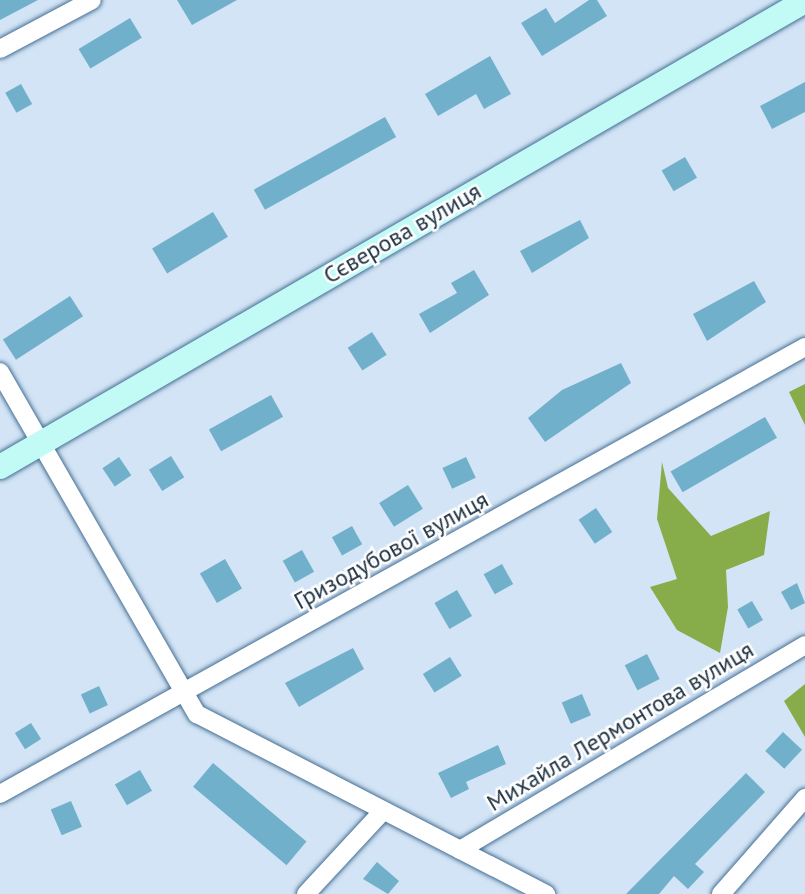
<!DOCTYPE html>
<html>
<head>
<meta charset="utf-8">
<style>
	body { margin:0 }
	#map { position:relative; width:805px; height:894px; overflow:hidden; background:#d2e4f5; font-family:"PT Sans",sans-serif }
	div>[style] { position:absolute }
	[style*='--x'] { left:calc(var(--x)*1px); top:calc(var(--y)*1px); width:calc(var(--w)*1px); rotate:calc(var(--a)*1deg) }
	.forest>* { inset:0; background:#86ad49 }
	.building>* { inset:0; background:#71b0cb; transform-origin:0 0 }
	.roads { filter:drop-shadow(0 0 2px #456e94) drop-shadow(0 0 2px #456e94) }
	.street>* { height:18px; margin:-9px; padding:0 9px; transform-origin:9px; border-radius:9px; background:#fff }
	.secondary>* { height:24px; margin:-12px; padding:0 12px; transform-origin:12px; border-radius:12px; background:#c2faf6 }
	span { translate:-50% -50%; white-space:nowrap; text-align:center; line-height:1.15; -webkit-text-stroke:5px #fff; paint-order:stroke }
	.street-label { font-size:24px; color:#1f3141 }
</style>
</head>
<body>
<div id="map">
	<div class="forest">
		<i style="clip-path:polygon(805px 384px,805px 425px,789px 392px)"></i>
		<i style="clip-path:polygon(662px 462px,668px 488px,711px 536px,770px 511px,764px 555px,726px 570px,728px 607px,720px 653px,677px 630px,650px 587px,677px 579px,657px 519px)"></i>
		<i style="clip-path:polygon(805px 684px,805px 737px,784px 701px)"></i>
	</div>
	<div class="building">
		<i style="clip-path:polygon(0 0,38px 0,0 20px)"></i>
		<i style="clip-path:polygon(177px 0,237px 0,192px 25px)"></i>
		<i style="clip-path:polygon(589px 0,597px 0,607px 16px,542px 56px,521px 23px,546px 8px,555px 23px)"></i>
		<i style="left:130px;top:18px;width:23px;height:60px;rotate:59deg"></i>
		<i style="clip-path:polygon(490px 56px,511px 94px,484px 109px,476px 94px,438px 116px,425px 94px)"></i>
		<i style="clip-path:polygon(805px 82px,805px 112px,772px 129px,760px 106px)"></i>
		<i style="left:21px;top:84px;width:23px;height:18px;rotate:61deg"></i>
		<i style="left:385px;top:117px;width:23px;height:150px;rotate:61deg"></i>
		<i style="left:685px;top:157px;width:24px;height:27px;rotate:60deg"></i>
		<i style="left:213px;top:212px;width:29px;height:71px;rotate:59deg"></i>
		<i style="clip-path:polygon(580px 220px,589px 238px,532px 273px,520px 251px)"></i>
		<i style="clip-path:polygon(474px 270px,489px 295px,430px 333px,419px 314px,457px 293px,451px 283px)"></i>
		<i style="clip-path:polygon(754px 281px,766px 302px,707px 341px,693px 314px)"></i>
		<i style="left:70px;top:296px;width:24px;height:80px;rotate:57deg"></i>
		<i style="left:372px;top:332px;width:27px;height:29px;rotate:57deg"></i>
		<i style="clip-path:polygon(621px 363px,631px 383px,545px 442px,528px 418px,562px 390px)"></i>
		<i style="left:271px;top:395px;width:25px;height:71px;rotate:61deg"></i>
		<i style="left:765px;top:417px;width:24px;height:109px;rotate:60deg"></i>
		<i style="left:171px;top:456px;width:25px;height:26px;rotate:58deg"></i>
		<i style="left:119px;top:457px;width:22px;height:20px;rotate:56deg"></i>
		<i style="left:466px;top:457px;width:23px;height:26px;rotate:65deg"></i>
		<i style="left:408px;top:485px;width:28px;height:34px;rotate:58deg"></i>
		<i style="left:596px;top:508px;width:29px;height:21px;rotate:56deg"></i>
		<i style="left:352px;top:526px;width:21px;height:23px;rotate:61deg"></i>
		<i style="left:302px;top:550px;width:25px;height:22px;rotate:61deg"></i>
		<i style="left:225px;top:559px;width:34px;height:29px;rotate:60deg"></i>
		<i style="left:502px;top:564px;width:23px;height:21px;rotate:61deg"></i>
		<i style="clip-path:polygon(797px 583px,805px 603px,791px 610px,781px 592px)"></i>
		<i style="left:457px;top:590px;width:30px;height:26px;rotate:60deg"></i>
		<i style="left:752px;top:601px;width:22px;height:17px;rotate:60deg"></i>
		<i style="clip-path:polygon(353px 648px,364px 669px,299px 707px,285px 683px)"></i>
		<i style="left:647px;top:654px;width:28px;height:25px;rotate:63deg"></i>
		<i style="left:450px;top:657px;width:22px;height:32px;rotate:58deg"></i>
		<i style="left:99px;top:686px;width:21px;height:20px;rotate:65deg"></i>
		<i style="left:582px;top:694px;width:23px;height:22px;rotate:67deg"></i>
		<i style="left:31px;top:723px;width:19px;height:19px;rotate:58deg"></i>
		<i style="left:783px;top:732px;width:26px;height:26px;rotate:43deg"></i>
		<i style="clip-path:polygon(498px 745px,506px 764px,466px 782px,469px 789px,451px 798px,438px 773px)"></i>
		<i style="left:213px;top:763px;width:122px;height:31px;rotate:40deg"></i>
		<i style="left:140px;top:770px;width:24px;height:29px;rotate:60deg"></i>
		<i style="clip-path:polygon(746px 773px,765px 792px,695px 864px,704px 872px,688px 889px,674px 876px,659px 894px,626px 894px)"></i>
		<i style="left:71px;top:801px;width:28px;height:22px;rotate:67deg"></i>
		<i style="clip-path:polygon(377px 862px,399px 881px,388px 894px,363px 879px)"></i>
	</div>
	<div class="roads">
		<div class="street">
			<i style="--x:0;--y:49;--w:104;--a:-28"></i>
			<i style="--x:0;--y:372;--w:395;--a:60.1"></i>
			<i style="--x:197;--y:714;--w:393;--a:27.3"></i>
			<i style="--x:0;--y:794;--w:921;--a:-29.04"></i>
			<i style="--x:460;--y:850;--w:401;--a:-30.7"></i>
			<i style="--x:306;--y:894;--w:110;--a:-47.2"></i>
			<i style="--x:721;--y:894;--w:128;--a:-48.8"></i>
		</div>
		<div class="secondary">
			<i style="--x:0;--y:467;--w:930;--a:-30.07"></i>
		</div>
	</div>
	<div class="street-label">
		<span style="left:402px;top:233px;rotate:-30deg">Сєверова вулиця</span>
		<span style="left:391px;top:550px;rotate:-29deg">Гризодубової вулиця</span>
		<span style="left:620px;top:726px;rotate:-31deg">Михайла Лермонтова вулиця</span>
	</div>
</div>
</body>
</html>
